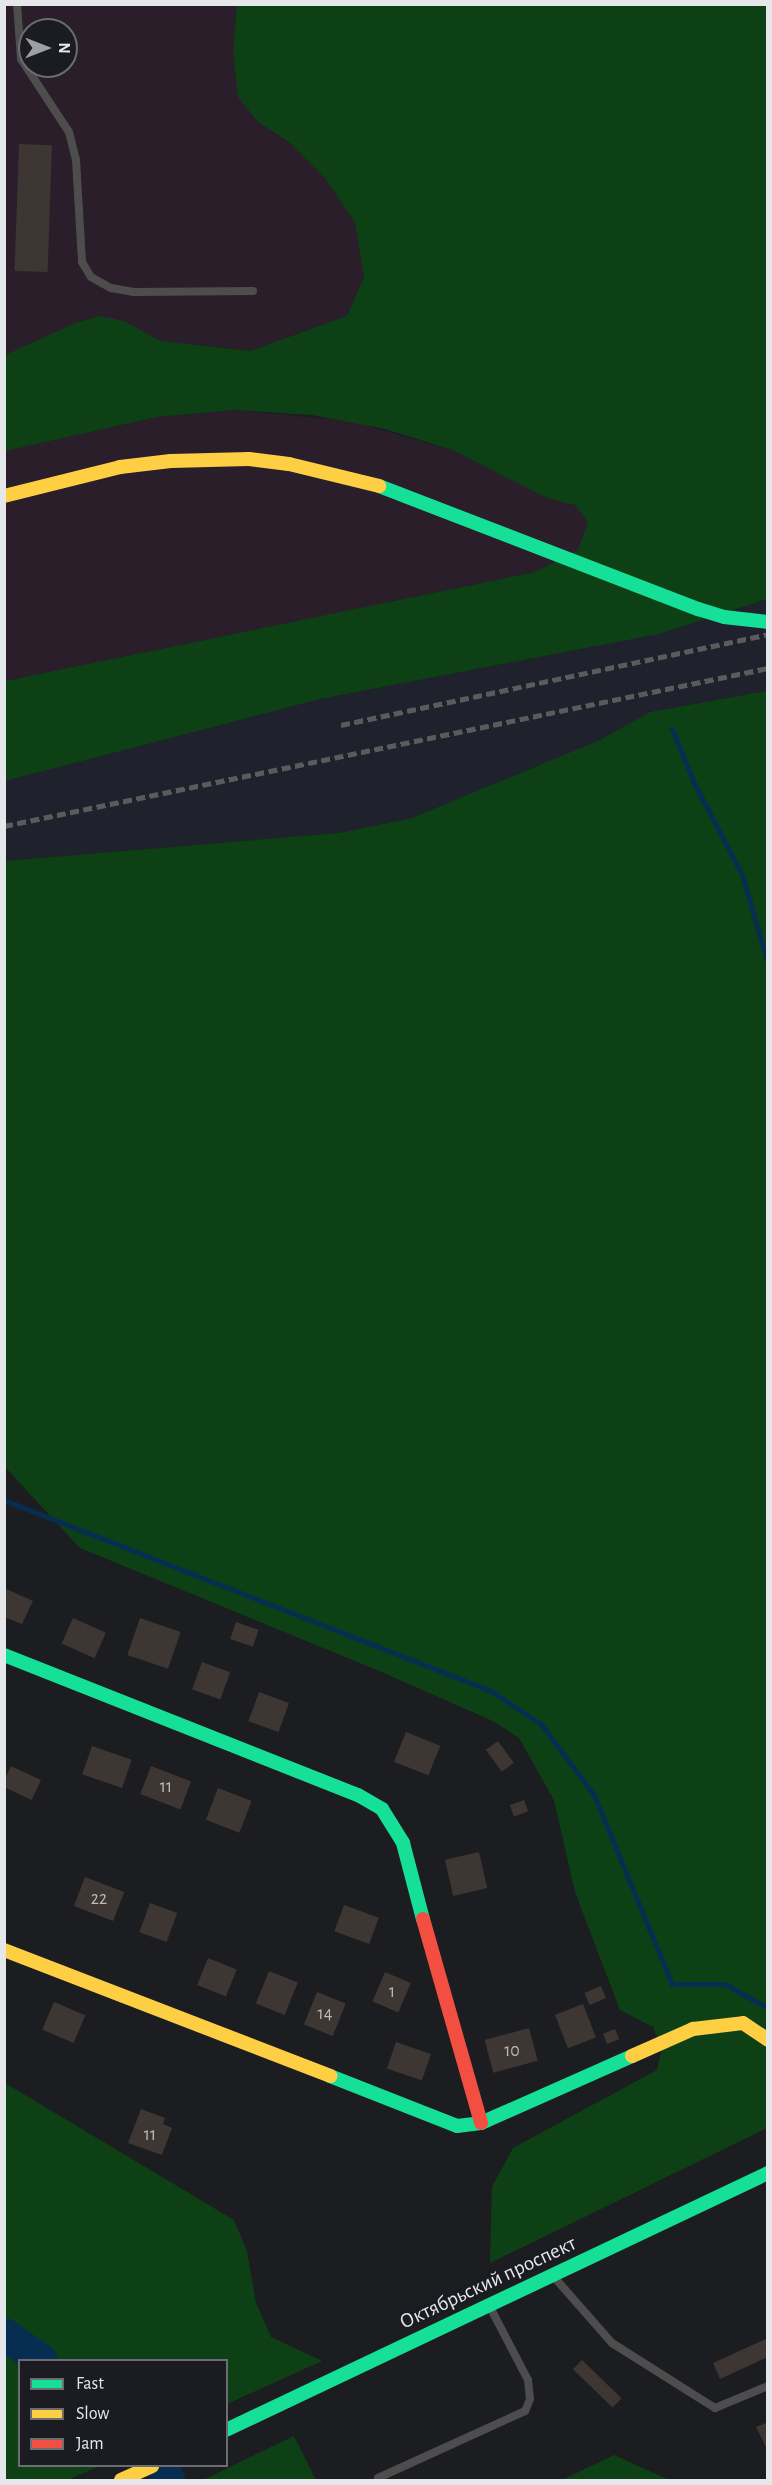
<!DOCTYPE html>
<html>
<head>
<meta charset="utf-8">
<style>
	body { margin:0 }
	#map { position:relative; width:772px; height:2485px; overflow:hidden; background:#1c1d20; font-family:"Alegreya Sans",sans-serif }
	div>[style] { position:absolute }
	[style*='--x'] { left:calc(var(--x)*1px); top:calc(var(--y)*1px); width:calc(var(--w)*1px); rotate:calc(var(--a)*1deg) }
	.built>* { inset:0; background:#1f222d }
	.industrial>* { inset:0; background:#291e2a }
	.green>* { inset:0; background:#0e4016 }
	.stream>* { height:5px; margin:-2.5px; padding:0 2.5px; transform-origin:2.5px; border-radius:2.5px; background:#072e50 }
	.river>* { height:33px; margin:-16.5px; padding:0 16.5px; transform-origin:16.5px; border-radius:16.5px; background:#072e50 }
	.building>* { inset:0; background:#3d3632; transform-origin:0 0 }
	.lane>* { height:8px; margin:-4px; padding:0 4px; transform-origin:4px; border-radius:4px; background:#4e4d4d }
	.fast>* { height:14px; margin:-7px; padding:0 7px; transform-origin:7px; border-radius:7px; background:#16e098 }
	.slow>* { height:14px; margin:-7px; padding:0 7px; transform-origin:7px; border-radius:7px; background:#ffcf43 }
	.jam>* { height:14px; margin:-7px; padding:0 7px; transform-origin:7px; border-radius:7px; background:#f24e42 }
	.rail>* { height:4.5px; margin-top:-2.25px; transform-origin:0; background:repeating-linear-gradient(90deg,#5b5b5c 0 9px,transparent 0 13.5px) }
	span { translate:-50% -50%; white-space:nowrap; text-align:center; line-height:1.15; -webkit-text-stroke:6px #1a1c22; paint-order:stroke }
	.number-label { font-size:18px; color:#bbbbbd }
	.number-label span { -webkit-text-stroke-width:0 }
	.street-label { font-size:21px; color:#e5e7eb }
	.frame { position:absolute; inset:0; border:6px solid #e5e7eb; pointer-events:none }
	.legend { position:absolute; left:18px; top:2359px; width:210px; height:108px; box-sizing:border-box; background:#1a1c22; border:2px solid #6b6d72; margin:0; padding:8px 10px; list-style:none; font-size:18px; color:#e5e7eb }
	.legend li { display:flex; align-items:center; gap:12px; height:30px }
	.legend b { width:30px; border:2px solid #6b6d72 }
	.north { position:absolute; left:18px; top:18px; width:60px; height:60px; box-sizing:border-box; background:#1a1c22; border:2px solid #6b6d72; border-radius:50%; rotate:90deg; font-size:16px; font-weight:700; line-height:24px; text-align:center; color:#e5e7eb }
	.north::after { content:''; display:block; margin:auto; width:21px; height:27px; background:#9fa0a4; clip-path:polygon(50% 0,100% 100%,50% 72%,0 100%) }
</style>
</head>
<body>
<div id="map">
	<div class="built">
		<i style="clip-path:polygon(767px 599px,767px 691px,650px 712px,600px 740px,412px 818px,339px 833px,5px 861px,5px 781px,320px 699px,659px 634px)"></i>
	</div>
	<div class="industrial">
		<i style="clip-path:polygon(evenodd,5px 5px,237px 5px,233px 49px,258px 122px,289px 142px,325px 178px,355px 223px,364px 277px,347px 316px,250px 351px,161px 341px,124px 321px,73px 324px,5px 355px,5px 5px,30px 30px,66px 30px,66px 66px,30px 66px,30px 30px)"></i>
		<i style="clip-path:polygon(234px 410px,350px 421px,452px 450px,547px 498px,575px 505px,588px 522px,579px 550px,535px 572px,5px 681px,4px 451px,157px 417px)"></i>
	</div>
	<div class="green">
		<i style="clip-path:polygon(237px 5px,767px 5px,767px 599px,659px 634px,320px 699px,5px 781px,5px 681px,535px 572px,578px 550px,588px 522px,575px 505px,547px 498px,452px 450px,385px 429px,312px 415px,234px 410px,157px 417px,5px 451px,5px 355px,73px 324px,99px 316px,124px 321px,161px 341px,250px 351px,347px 316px,364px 277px,355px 223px,325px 178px,289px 142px,258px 122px,238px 97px,233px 49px)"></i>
		<i style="clip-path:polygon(767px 691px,767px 2128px,490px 2263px,492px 2187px,513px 2148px,657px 2070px,662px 2048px,653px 2027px,620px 2010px,575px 1892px,554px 1800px,519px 1738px,495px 1722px,384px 1673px,80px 1548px,5px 1467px,4px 861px,339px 833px,412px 818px,600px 740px,650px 712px)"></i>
		<i style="clip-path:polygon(5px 2083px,234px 2220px,247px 2251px,256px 2303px,271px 2337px,322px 2361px,227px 2404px,226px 2360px,20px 2360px,20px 2466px,99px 2466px,68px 2480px,5px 2480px)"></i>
		<i style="clip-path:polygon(294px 2436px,316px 2480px,203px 2480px)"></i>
		<i style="clip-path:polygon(614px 2455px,669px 2480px,562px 2480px)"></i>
	</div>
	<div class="stream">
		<i style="--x:672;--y:729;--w:58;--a:67.8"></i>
		<i style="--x:694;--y:783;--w:104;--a:62.4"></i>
		<i style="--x:742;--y:875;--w:93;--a:73.7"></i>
		<i style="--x:4;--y:1500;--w:523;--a:21.41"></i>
		<i style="--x:491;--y:1691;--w:60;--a:33.4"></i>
		<i style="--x:541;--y:1724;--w:89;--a:53.3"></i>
		<i style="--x:594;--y:1795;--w:204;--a:67.6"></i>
		<i style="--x:672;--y:1984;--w:53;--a:0"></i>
		<i style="--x:725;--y:1984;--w:49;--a:29.2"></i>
	</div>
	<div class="river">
		<i style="--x:4;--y:2334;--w:45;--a:35.1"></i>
		<i style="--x:163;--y:2466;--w:15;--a:70"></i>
	</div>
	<div class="building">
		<i style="left:19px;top:144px;width:33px;height:127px;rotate:2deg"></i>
		<i style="clip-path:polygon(4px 1588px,33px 1601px,22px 1624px,4px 1617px)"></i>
		<i style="left:73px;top:1618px;width:36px;height:28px;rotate:24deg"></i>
		<i style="left:140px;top:1618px;width:43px;height:39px;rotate:19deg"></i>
		<i style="left:236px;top:1622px;width:24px;height:18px;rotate:19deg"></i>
		<i style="left:202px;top:1662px;width:30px;height:29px;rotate:20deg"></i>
		<i style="left:259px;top:1692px;width:32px;height:31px;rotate:20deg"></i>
		<i style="left:406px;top:1732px;width:37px;height:32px;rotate:22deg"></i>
		<i style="left:498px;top:1741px;width:27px;height:15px;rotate:54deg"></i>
		<i style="left:92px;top:1746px;width:42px;height:30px;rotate:19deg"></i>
		<i style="left:11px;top:1766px;width:33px;height:22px;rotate:25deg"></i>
		<i style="left:151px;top:1766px;width:43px;height:30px;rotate:21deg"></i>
		<i style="left:218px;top:1788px;width:36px;height:34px;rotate:21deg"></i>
		<i style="left:524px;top:1800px;width:12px;height:15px;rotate:70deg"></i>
		<i style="left:479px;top:1852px;width:37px;height:35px;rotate:77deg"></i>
		<i style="left:85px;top:1877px;width:42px;height:31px;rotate:21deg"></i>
		<i style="left:150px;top:1903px;width:29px;height:31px;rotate:20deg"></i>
		<i style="left:344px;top:1905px;width:37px;height:28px;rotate:20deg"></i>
		<i style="left:208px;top:1958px;width:31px;height:29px;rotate:22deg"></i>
		<i style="left:269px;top:1971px;width:31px;height:35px;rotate:22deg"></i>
		<i style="left:385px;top:1972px;width:28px;height:32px;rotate:23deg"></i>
		<i style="left:601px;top:1986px;width:13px;height:18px;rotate:67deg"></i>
		<i style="left:317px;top:1992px;width:31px;height:35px;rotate:22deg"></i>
		<i style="left:54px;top:2002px;width:34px;height:30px;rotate:23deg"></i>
		<i style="left:583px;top:2004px;width:36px;height:30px;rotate:69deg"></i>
		<i style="left:529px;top:2028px;width:34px;height:46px;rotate:75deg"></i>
		<i style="left:615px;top:2029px;width:11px;height:13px;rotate:68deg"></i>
		<i style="left:396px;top:2042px;width:37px;height:28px;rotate:19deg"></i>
		<i style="clip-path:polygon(141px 2109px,165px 2118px,163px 2124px,172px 2128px,162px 2155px,128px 2143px)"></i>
		<i style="clip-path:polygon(768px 2338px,768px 2357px,720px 2379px,713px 2363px)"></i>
		<i style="left:582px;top:2360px;width:55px;height:13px;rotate:44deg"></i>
		<i style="clip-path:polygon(768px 2422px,768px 2451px,756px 2427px)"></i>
	</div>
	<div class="lane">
		<i style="--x:17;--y:4;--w:55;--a:85.8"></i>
		<i style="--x:21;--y:59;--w:87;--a:56.7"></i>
		<i style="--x:69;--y:132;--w:29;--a:76"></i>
		<i style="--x:76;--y:160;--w:102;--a:86.6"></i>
		<i style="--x:82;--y:262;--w:17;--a:59"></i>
		<i style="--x:91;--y:277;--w:23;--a:29"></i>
		<i style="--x:111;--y:288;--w:23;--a:10"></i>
		<i style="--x:134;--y:292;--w:119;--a:-0.5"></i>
		<i style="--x:554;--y:2277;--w:88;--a:48.7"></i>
		<i style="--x:612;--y:2343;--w:122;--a:32.3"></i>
		<i style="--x:715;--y:2408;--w:57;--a:-22.5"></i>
		<i style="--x:378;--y:2478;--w:162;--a:-24.5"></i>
		<i style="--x:525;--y:2411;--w:13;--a:-67"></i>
		<i style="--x:530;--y:2399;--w:19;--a:-96"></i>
		<i style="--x:528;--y:2380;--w:80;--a:-117.5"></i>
	</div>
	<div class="fast">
		<i style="--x:379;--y:486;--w:342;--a:21.1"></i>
		<i style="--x:698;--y:609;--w:27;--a:17"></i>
		<i style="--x:724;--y:617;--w:44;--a:6.5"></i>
		<i style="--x:4;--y:1655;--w:381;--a:21.6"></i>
		<i style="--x:358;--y:1795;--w:28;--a:30"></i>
		<i style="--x:382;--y:1809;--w:40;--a:58"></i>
		<i style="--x:403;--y:1843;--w:79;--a:75.3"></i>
		<i style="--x:330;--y:2076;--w:136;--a:21.5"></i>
		<i style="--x:457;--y:2126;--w:24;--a:-7"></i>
		<i style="--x:481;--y:2123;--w:165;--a:-23.9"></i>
		<i style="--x:226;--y:2430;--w:600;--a:-25.37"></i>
	</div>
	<div class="slow">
		<i style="--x:4;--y:496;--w:120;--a:-14"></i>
		<i style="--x:120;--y:467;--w:51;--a:-6.7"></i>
		<i style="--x:171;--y:461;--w:78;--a:-1.5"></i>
		<i style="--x:249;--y:459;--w:40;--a:7.1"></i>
		<i style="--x:289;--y:464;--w:93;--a:13.7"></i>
		<i style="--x:4;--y:1950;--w:350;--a:21.1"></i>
		<i style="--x:632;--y:2056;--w:67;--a:-23.9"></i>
		<i style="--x:693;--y:2029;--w:50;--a:-6.8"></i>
		<i style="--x:743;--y:2023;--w:30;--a:34"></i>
		<i style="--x:121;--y:2480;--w:34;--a:-24"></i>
	</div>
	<div class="jam">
		<i style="--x:423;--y:1919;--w:212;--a:74.1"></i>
	</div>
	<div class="rail">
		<i style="--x:341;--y:725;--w:437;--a:-12"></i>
		<i style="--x:4;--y:826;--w:780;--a:-11.68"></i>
	</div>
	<div class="number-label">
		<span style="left:166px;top:1787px">11</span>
		<span style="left:99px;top:1899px">22</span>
		<span style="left:392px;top:1992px">1</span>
		<span style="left:325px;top:2014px">14</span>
		<span style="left:512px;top:2051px">10</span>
		<span style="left:150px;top:2135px">11</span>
	</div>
	<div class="street-label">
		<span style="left:488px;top:2283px;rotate:-25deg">Октябрьский проспект</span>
	</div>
	<div class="frame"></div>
	<ul class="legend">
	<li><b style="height:8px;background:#16e098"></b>Fast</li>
	<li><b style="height:8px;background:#ffcf43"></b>Slow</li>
	<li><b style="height:8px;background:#f24e42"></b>Jam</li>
	</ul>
	<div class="north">N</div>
</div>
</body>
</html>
